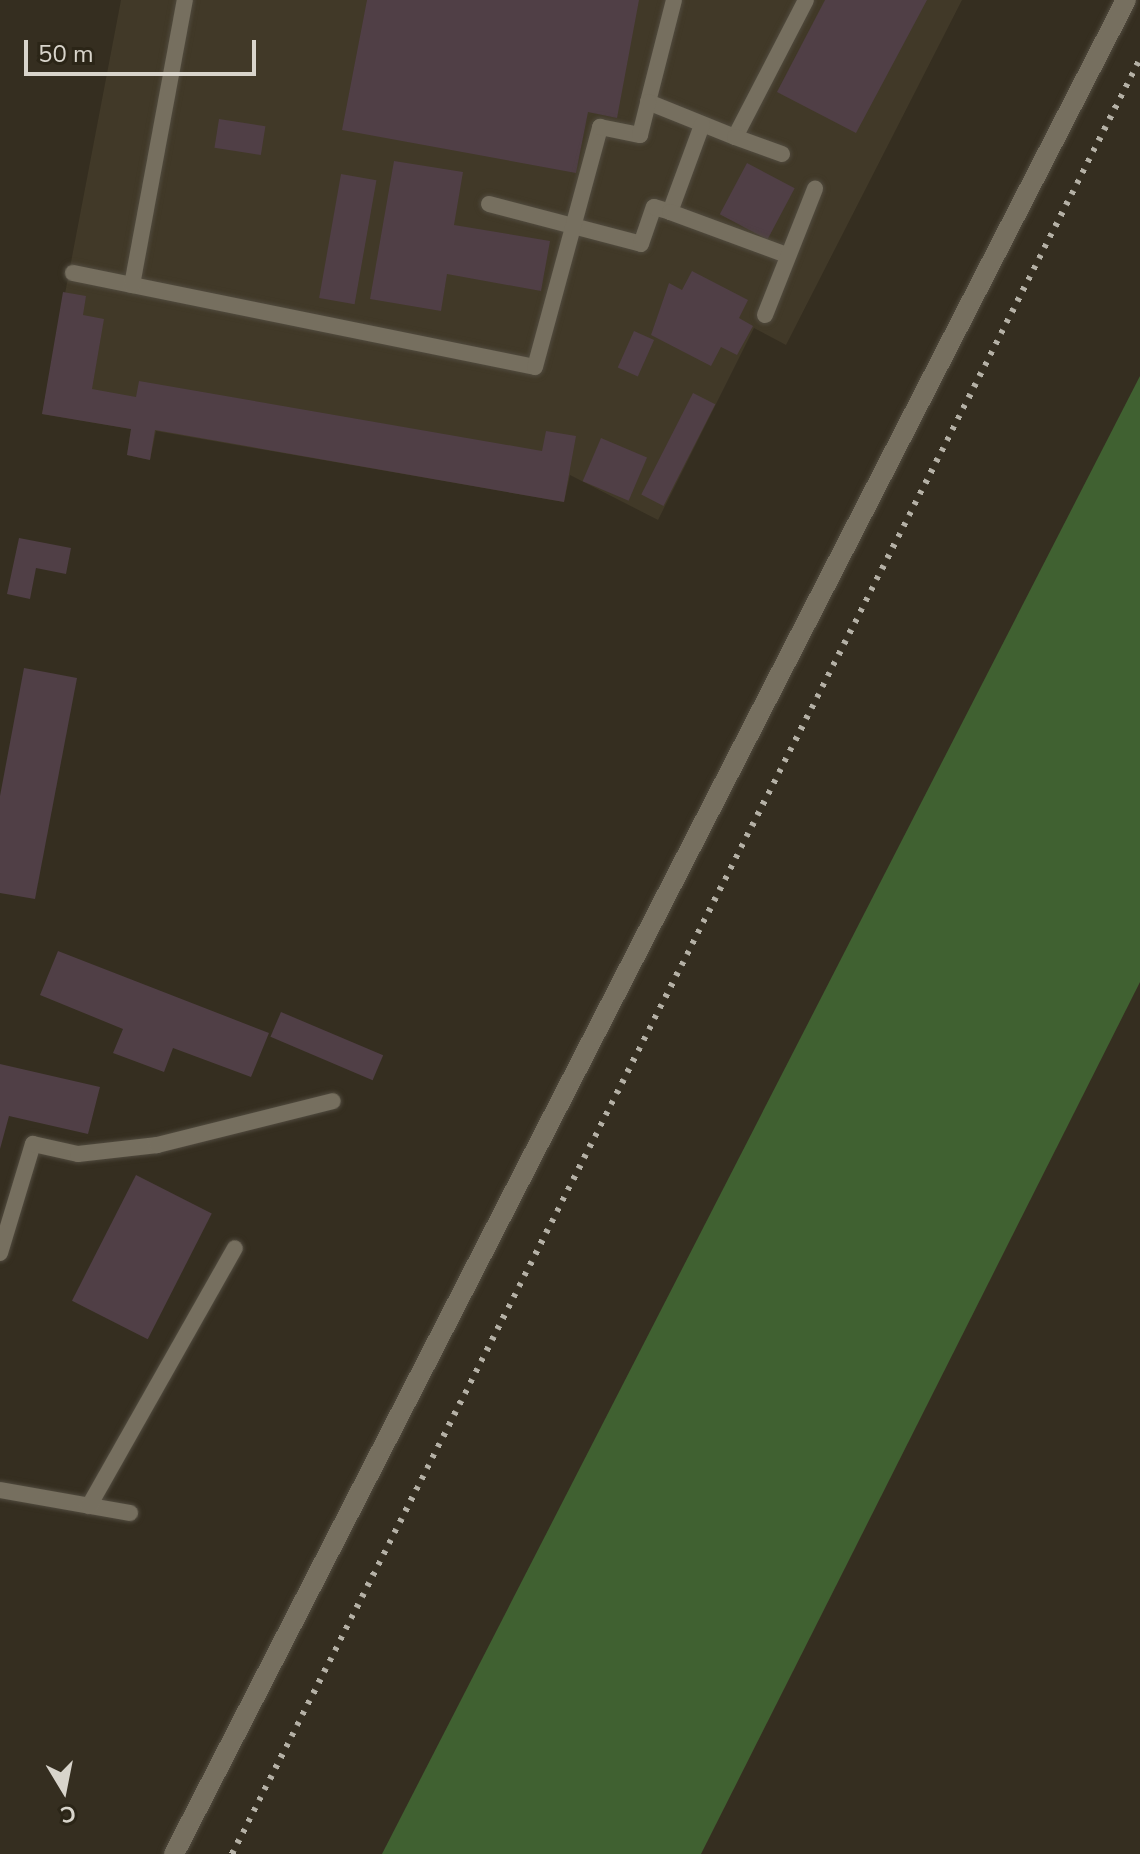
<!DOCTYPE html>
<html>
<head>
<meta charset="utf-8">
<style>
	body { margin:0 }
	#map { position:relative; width:1140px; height:1854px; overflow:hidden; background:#352e20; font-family:"Nunito Sans",sans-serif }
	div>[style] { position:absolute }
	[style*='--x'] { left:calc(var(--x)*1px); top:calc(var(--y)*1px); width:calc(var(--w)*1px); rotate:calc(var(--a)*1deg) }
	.industrial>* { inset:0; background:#413928 }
	.green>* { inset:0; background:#406131 }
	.building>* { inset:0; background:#503f46; transform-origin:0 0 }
	.roads { filter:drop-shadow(0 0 2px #514b3f) drop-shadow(0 0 2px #514b3f) }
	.lane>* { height:16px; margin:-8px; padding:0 8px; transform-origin:8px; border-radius:8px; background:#766f5f }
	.street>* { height:20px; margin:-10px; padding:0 10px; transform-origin:10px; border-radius:10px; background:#766f5f }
	.rail>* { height:6px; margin-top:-3px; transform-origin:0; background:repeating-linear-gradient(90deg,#b5b1a6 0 4px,transparent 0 12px) }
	span { translate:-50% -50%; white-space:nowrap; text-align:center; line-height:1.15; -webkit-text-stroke:6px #2b2517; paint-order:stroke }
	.north { position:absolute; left:24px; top:1750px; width:80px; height:80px; -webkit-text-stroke:6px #2b2517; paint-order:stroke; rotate:170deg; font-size:22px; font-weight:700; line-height:32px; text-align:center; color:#d8d4cb }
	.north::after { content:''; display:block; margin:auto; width:28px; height:36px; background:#d8d4cb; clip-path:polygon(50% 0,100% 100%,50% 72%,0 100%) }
	.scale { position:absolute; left:24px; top:40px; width:232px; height:36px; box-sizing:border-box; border:4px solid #d8d4cb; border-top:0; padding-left:10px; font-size:24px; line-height:28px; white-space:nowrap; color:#d8d4cb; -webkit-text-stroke:6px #2b2517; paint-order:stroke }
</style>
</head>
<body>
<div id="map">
	<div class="industrial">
		<i style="clip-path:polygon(121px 0,962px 0,786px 345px,754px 328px,658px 520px,570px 475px,564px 502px,156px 431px,150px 460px,127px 455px,131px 429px,42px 414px)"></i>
	</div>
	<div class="green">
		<i style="clip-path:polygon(1140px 376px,1140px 982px,701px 1854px,382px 1854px)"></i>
	</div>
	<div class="building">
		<i style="clip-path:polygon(367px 0,639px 0,617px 118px,588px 112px,576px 173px,342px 130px)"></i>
		<i style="clip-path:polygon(825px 0,927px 0,856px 133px,777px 92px)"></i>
		<i style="left:219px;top:119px;width:47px;height:29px;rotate:9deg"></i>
		<i style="clip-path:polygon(394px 161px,463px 172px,454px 225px,550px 241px,541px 291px,447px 274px,441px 311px,370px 299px)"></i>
		<i style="left:747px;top:163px;width:54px;height:58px;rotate:28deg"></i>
		<i style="left:341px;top:174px;width:36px;height:126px;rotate:10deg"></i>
		<i style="clip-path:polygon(692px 271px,748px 300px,739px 318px,753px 326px,737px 355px,721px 347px,711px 366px,651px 335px,669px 283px,682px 290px)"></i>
		<i style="clip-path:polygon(63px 292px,86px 296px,83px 315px,104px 319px,92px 389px,136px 397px,139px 381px,542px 451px,546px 431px,576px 436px,564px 502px,155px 430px,150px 460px,127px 455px,131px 429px,42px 414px)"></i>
		<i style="left:634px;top:331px;width:22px;height:40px;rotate:24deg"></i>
		<i style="left:693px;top:393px;width:25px;height:114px;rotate:27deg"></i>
		<i style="left:601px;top:438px;width:50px;height:47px;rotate:23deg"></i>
		<i style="clip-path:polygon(19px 538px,71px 548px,66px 574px,36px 568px,30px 599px,7px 594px)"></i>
		<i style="clip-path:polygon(24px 668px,77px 678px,35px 899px,0 893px,0 796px)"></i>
		<i style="clip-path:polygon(58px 951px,269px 1033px,251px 1077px,173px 1048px,164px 1072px,113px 1053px,123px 1029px,40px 995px)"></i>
		<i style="left:281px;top:1012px;width:111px;height:27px;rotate:23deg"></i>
		<i style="clip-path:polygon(0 1064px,100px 1087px,88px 1134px,9px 1116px,0 1149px)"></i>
		<i style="left:136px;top:1175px;width:85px;height:141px;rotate:27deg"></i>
	</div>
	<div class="roads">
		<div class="lane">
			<i style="--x:674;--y:0;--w:105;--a:104.3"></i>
			<i style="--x:648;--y:102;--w:94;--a:21.9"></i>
			<i style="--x:735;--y:137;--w:154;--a:-62.6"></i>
			<i style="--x:735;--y:137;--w:50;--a:19.9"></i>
			<i style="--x:489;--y:204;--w:157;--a:14.7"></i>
			<i style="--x:641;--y:244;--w:39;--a:-71"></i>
			<i style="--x:654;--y:207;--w:17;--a:17"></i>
			<i style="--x:670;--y:212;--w:93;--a:-69.8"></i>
			<i style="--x:670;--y:212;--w:125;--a:20.2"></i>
			<i style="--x:73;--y:273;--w:471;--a:11.5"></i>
			<i style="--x:535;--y:367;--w:249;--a:-74.8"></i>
			<i style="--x:600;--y:127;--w:41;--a:11.3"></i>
			<i style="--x:640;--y:135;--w:34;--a:-76"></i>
			<i style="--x:132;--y:285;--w:290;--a:-79.5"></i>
			<i style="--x:765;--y:315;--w:136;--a:-68.4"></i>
			<i style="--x:0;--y:1253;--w:114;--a:-73.2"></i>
			<i style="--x:33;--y:1144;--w:46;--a:12.5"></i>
			<i style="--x:78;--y:1154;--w:80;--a:-6.5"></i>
			<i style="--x:157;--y:1145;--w:181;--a:-14"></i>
			<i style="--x:0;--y:1490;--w:132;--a:10"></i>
			<i style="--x:89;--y:1506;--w:296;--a:-60.5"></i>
		</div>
		<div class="street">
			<i style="--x:174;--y:1854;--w:2084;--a:-62.82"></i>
		</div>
	</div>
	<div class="rail">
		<i style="--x:232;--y:1854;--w:2012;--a:-63.17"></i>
	</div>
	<div class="north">С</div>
	<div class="scale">50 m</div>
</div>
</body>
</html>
